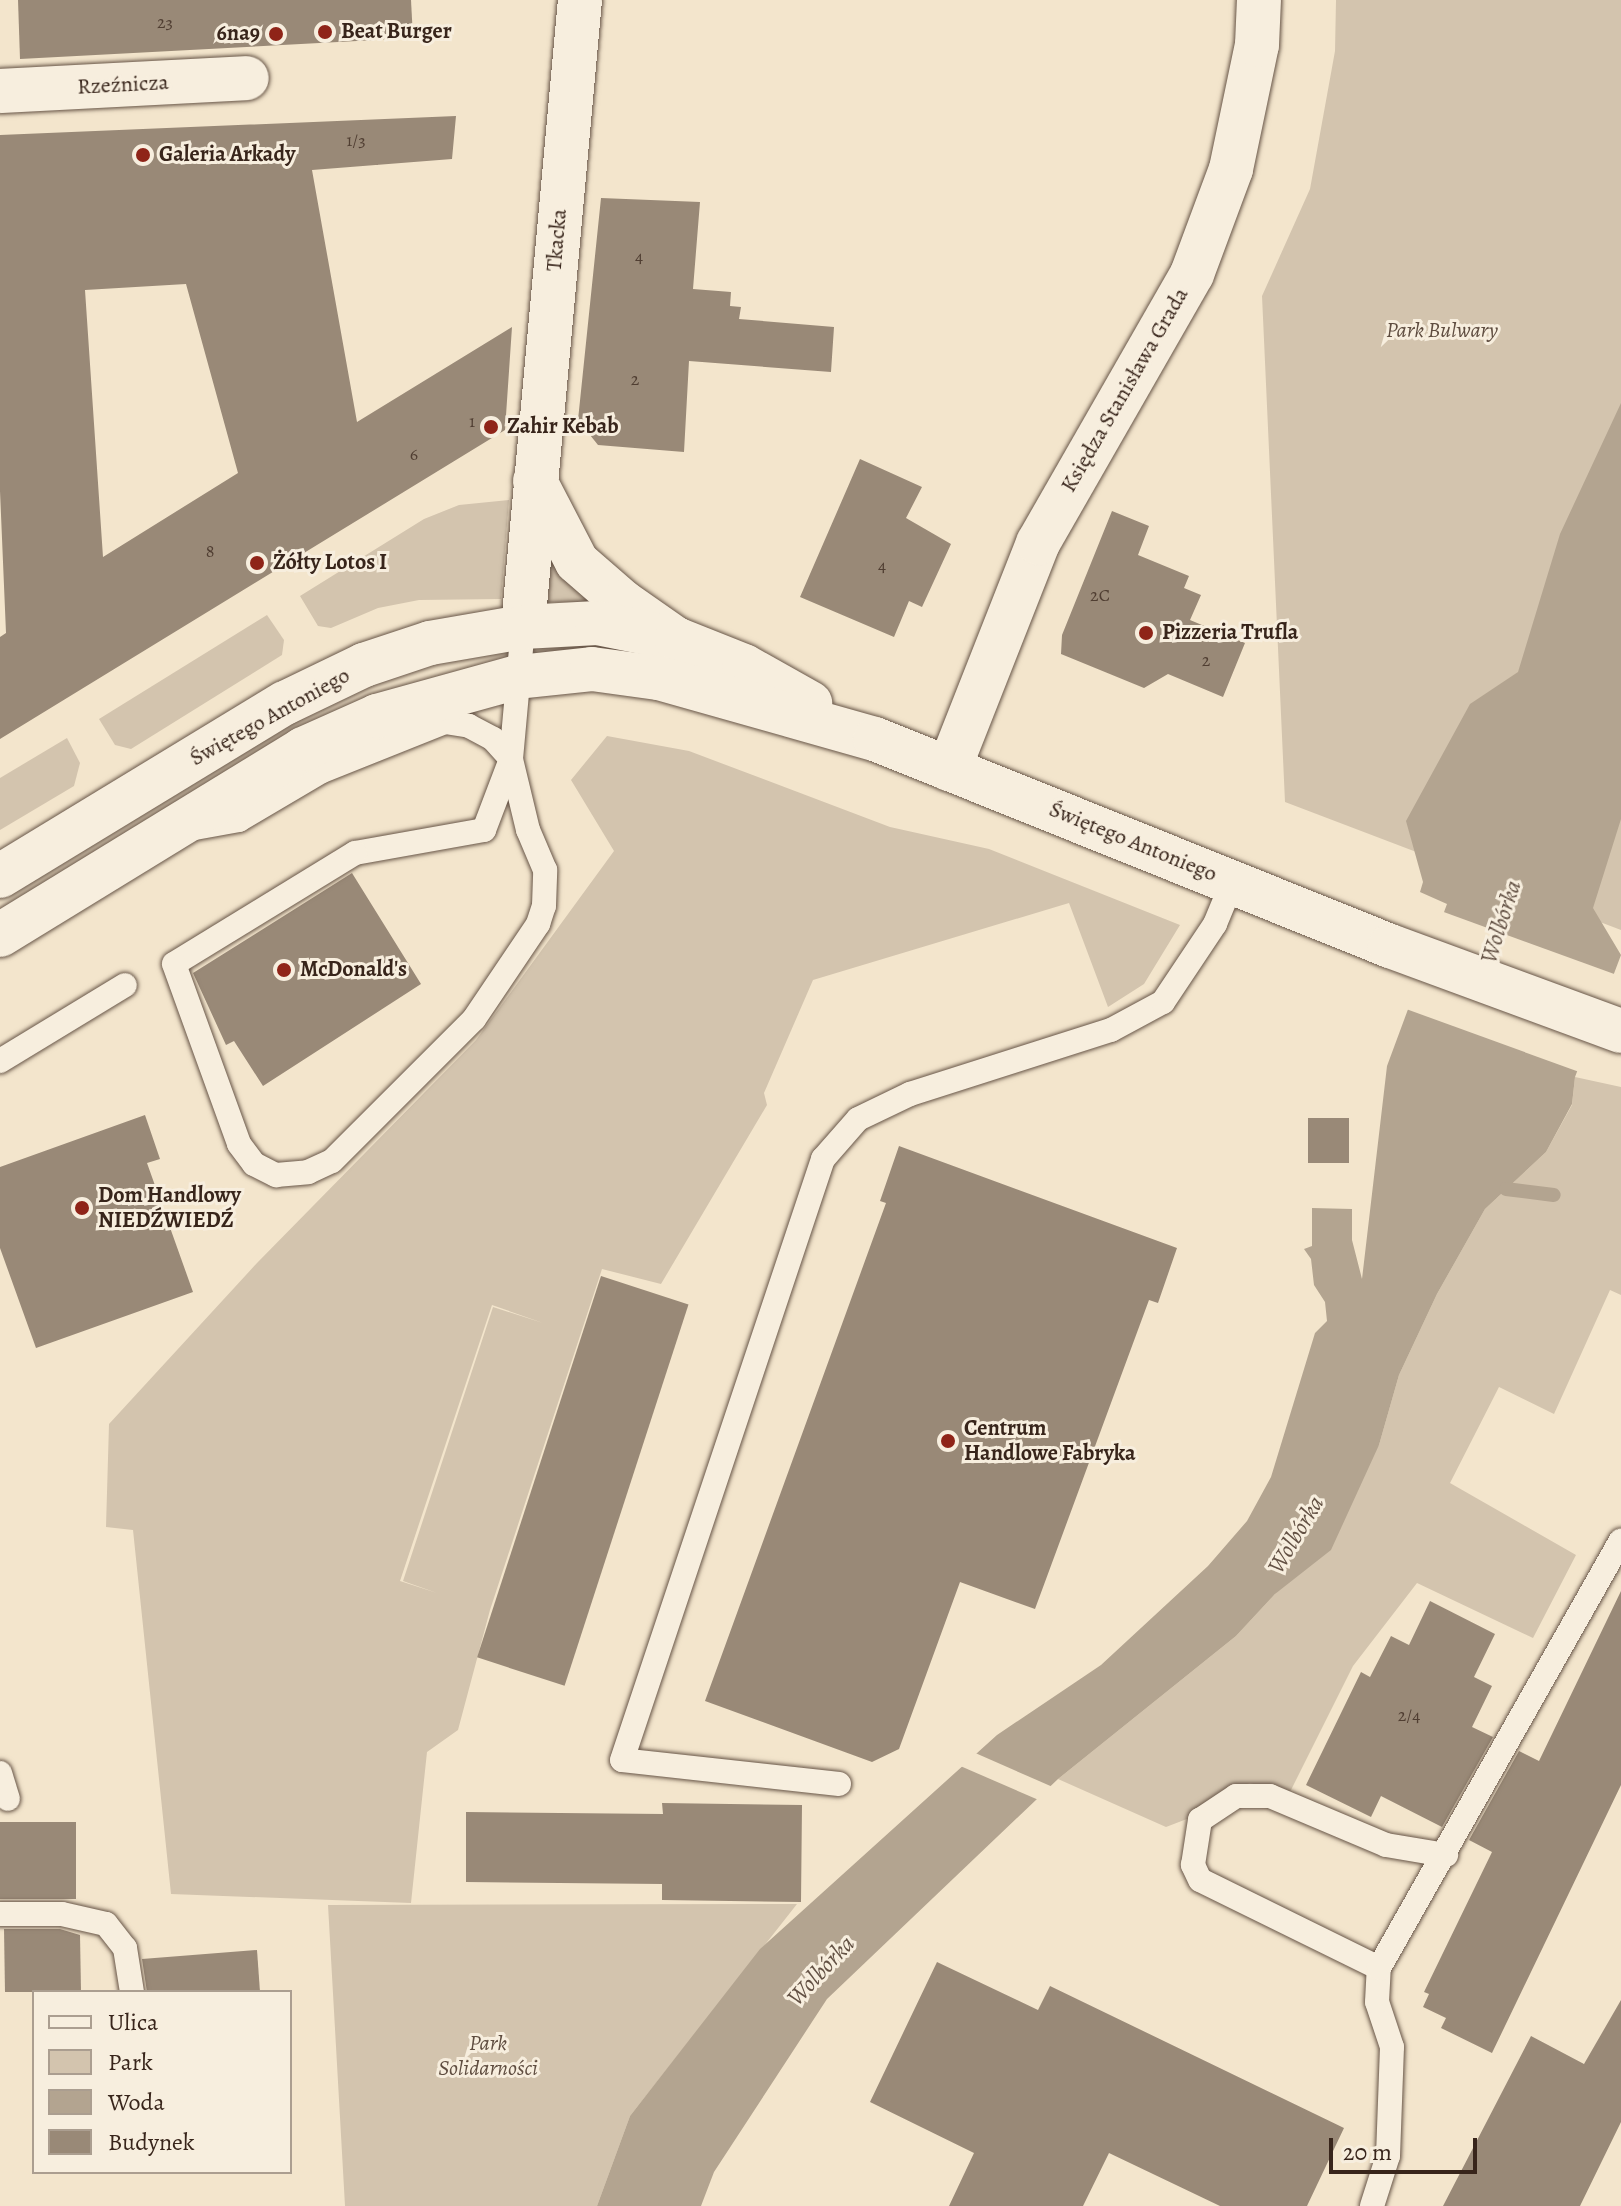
<!DOCTYPE html>
<html>
<head>
<meta charset="utf-8">
<style>
	body { margin:0 }
	#map { position:relative; width:1621px; height:2206px; overflow:hidden; background:#f3e5cc; font-family:Alegreya,serif }
	div>[style] { position:absolute }
	[style*='--x'] { left:calc(var(--x)*1px); top:calc(var(--y)*1px); width:calc(var(--w)*1px); rotate:calc(var(--a)*1deg) }
	.green>* { inset:0; background:#d3c4ae }
	.water>* { inset:0; background:#b3a490 }
	.pier>* { inset:0; background:#f3e5cc; transform-origin:0 0 }
	.stream>* { height:14px; margin:-7px; padding:0 7px; transform-origin:7px; border-radius:7px; background:#b3a490 }
	.building>* { inset:0; background:#998977; transform-origin:0 0 }
	.roads { filter:drop-shadow(0 0 2px #675547) drop-shadow(0 0 2px #675547) }
	.lane>* { height:24px; margin:-12px; padding:0 12px; transform-origin:12px; border-radius:12px; background:#f7eede }
	.street>* { height:44px; margin:-22px; padding:0 22px; transform-origin:22px; border-radius:22px; background:#f7eede }
	.secondary>* { height:44px; margin:-22px; padding:0 22px; transform-origin:22px; border-radius:22px; background:#f7eede }
	.dots>* { width:22px; height:22px; translate:-50% -50%; box-sizing:border-box; border:4px solid #f7eede; border-radius:50% }
	span { translate:-50% -50%; white-space:nowrap; text-align:center; line-height:1.15; -webkit-text-stroke:6px #f7eede; paint-order:stroke }
	.number-label { font-size:18px; color:#503e32 }
	.number-label span { -webkit-text-stroke-width:0 }
	.poi-label { font-size:22px; color:#38251b; font-weight:700 }
	.left { translate:0 -50%; text-align:left }
	.right { translate:-100% -50%; text-align:right }
	.street-label { font-size:22px; color:#38251b }
	.park-label { font-size:22px; color:#5f4d40; font-style:italic }
	.water-label { font-size:24px; color:#635144; font-style:italic }
	.legend { position:absolute; left:32px; top:1990px; width:260px; height:184px; box-sizing:border-box; background:#f7eede; border:2px solid #ab9e90; margin:0; padding:10px 14px; list-style:none; font-size:24px; color:#38251b }
	.legend li { display:flex; align-items:center; gap:16px; height:40px }
	.legend b { width:40px; border:2px solid #ab9e90 }
	.scale { position:absolute; left:1329px; top:2138px; width:148px; height:36px; box-sizing:border-box; border:4px solid #38251b; border-top:0; padding-left:10px; font-size:24px; line-height:28px; white-space:nowrap; color:#38251b; -webkit-text-stroke:6px #f7eede; paint-order:stroke }
</style>
</head>
<body>
<div id="map">
	<div class="green">
		<i style="clip-path:polygon(1336px 0,1621px 0,1621px 930px,1285px 802px,1262px 296px,1310px 189px,1335px 51px)"></i>
		<i style="clip-path:polygon(509px 500px,501px 599px,419px 600px,378px 608px,331px 628px,318px 626px,300px 596px,424px 519px,459px 505px)"></i>
		<i style="clip-path:polygon(552px 546px,602px 602px,547px 602px)"></i>
		<i style="clip-path:polygon(267px 615px,284px 640px,282px 655px,131px 749px,115px 745px,99px 719px)"></i>
		<i style="clip-path:polygon(evenodd,607px 736px,689px 751px,890px 827px,989px 849px,1180px 925px,1144px 984px,1108px 1007px,1069px 903px,813px 980px,764px 1093px,767px 1105px,661px 1284px,602px 1269px,490px 1610px,458px 1730px,427px 1752px,411px 1903px,171px 1894px,133px 1530px,106px 1527px,109px 1424px,257px 1263px,476px 1040px,614px 851px,571px 780px,607px 736px,492px 1305px,543px 1323px,493px 1307px,403px 1581px,437px 1593px,400px 1581px,492px 1305px)"></i>
		<i style="clip-path:polygon(67px 738px,80px 763px,74px 786px,0 830px,0 778px)"></i>
		<i style="clip-path:polygon(1575px 1077px,1621px 1087px,1621px 1295px,1610px 1290px,1554px 1414px,1499px 1387px,1450px 1483px,1576px 1555px,1533px 1638px,1417px 1583px,1353px 1666px,1289px 1794px,1250px 1783px,1220px 1793px,1192px 1817px,1166px 1827px,1058px 1779px,1236px 1636px,1275px 1594px,1379px 1445px,1399px 1375px,1437px 1294px,1485px 1209px,1546px 1152px,1572px 1105px)"></i>
		<i style="clip-path:polygon(797px 1904px,630px 2116px,597px 2206px,345px 2206px,328px 1905px)"></i>
	</div>
	<div class="water">
		<i style="clip-path:polygon(1621px 403px,1621px 819px,1593px 908px,1621px 955px,1575px 1077px,1572px 1104px,1546px 1152px,1485px 1209px,1437px 1294px,1399px 1375px,1379px 1445px,1331px 1550px,1275px 1594px,1236px 1636px,1058px 1779px,827px 1999px,714px 2172px,701px 2206px,597px 2206px,630px 2116px,760px 1949px,997px 1735px,1101px 1665px,1208px 1566px,1247px 1521px,1271px 1477px,1315px 1333px,1327px 1321px,1325px 1302px,1314px 1285px,1311px 1259px,1304px 1249px,1312px 1246px,1312px 1208px,1352px 1209px,1352px 1240px,1362px 1279px,1387px 1066px,1447px 904px,1420px 892px,1423px 882px,1406px 821px,1470px 704px,1518px 672px,1560px 534px)"></i>
	</div>
	<div class="pier">
		<i style="left:1441px;top:911px;width:188px;height:104px;rotate:20deg"></i>
		<i style="clip-path:polygon(973px 1752px,1055px 1788px,1041px 1801px,958px 1765px)"></i>
	</div>
	<div class="stream">
		<i style="--x:1506;--y:1189;--w:48;--a:7.1"></i>
	</div>
	<div class="building">
		<i style="clip-path:polygon(18px 0,411px 0,413px 38px,20px 59px)"></i>
		<i style="clip-path:polygon(evenodd,456px 116px,452px 159px,312px 170px,357px 422px,512px 327px,505px 430px,0 739px,0 637px,6px 633px,0 491px,0 135px,456px 116px,186px 284px,238px 473px,103px 557px,85px 290px,186px 284px)"></i>
		<i style="clip-path:polygon(601px 198px,700px 202px,693px 289px,731px 292px,730px 306px,741px 307px,739px 319px,834px 327px,831px 372px,689px 361px,684px 452px,598px 445px,578px 420px)"></i>
		<i style="clip-path:polygon(860px 459px,922px 487px,906px 518px,951px 544px,922px 607px,909px 601px,894px 637px,800px 597px)"></i>
		<i style="clip-path:polygon(1112px 511px,1149px 526px,1138px 555px,1189px 576px,1184px 588px,1201px 595px,1190px 620px,1245px 643px,1223px 697px,1168px 674px,1144px 688px,1061px 654px,1062px 635px)"></i>
		<i style="clip-path:polygon(352px 873px,421px 984px,263px 1086px,234px 1041px,226px 1045px,193px 973px)"></i>
		<i style="clip-path:polygon(145px 1115px,160px 1159px,147px 1163px,193px 1292px,36px 1348px,0 1248px,0 1167px)"></i>
		<i style="left:1349px;top:1118px;width:45px;height:41px;rotate:90deg"></i>
		<i style="clip-path:polygon(899px 1146px,1177px 1248px,1158px 1303px,1149px 1300px,1035px 1609px,960px 1582px,899px 1749px,872px 1762px,705px 1701px,886px 1203px,880px 1201px)"></i>
		<i style="left:601px;top:1276px;width:92px;height:401px;rotate:18deg"></i>
		<i style="clip-path:polygon(1621px 1591px,1621px 1785px,1492px 2053px,1441px 2028px,1446px 2018px,1423px 2007px,1429px 1994px,1424px 1992px,1492px 1852px,1469px 1840px,1519px 1751px,1539px 1761px)"></i>
		<i style="clip-path:polygon(1430px 1601px,1495px 1634px,1474px 1677px,1492px 1686px,1472px 1727px,1493px 1737px,1442px 1827px,1381px 1796px,1371px 1817px,1306px 1785px,1361px 1672px,1370px 1677px,1391px 1636px,1409px 1645px)"></i>
		<i style="clip-path:polygon(662px 1803px,802px 1805px,801px 1902px,662px 1900px,662px 1884px,466px 1882px,466px 1812px,663px 1814px)"></i>
		<i style="left:0;top:1822px;width:76px;height:77px"></i>
		<i style="clip-path:polygon(4px 1929px,60px 1929px,80px 1935px,81px 1992px,5px 1992px)"></i>
		<i style="clip-path:polygon(257px 1950px,260px 1992px,147px 1992px,142px 1959px)"></i>
		<i style="clip-path:polygon(937px 1962px,1038px 2010px,1050px 1986px,1344px 2128px,1307px 2206px,1220px 2206px,1109px 2153px,1083px 2206px,949px 2206px,974px 2153px,870px 2102px)"></i>
		<i style="clip-path:polygon(1621px 2000px,1621px 2122px,1580px 2206px,1443px 2206px,1531px 2036px,1584px 2064px)"></i>
	</div>
	<div class="roads">
		<div class="lane">
			<i style="--x:195;--y:828;--w:45;--a:-10.3"></i>
			<i style="--x:239;--y:820;--w:96;--a:-30.6"></i>
			<i style="--x:322;--y:771;--w:132;--a:-21.7"></i>
			<i style="--x:445;--y:722;--w:24;--a:9"></i>
			<i style="--x:469;--y:726;--w:27;--a:28"></i>
			<i style="--x:493;--y:739;--w:27;--a:48"></i>
			<i style="--x:511;--y:759;--w:76;--a:110.8"></i>
			<i style="--x:484;--y:830;--w:131;--a:169.9"></i>
			<i style="--x:355;--y:853;--w:212;--a:148.5"></i>
			<i style="--x:174;--y:964;--w:191;--a:70.1"></i>
			<i style="--x:239;--y:1144;--w:25;--a:53"></i>
			<i style="--x:254;--y:1164;--w:25;--a:27"></i>
			<i style="--x:276;--y:1175;--w:32;--a:-5"></i>
			<i style="--x:308;--y:1172;--w:26;--a:-25"></i>
			<i style="--x:332;--y:1161;--w:201;--a:-45"></i>
			<i style="--x:474;--y:1019;--w:115;--a:-56"></i>
			<i style="--x:538;--y:924;--w:19;--a:-72"></i>
			<i style="--x:544;--y:906;--w:36;--a:-88"></i>
			<i style="--x:545;--y:870;--w:43;--a:-113"></i>
			<i style="--x:528;--y:830;--w:73;--a:-103.5"></i>
			<i style="--x:511;--y:759;--w:133;--a:-84.8"></i>
			<i style="--x:0;--y:1061;--w:146;--a:-31.3"></i>
			<i style="--x:0;--y:1773;--w:27;--a:73"></i>
			<i style="--x:839;--y:1784;--w:218;--a:-173.7"></i>
			<i style="--x:622;--y:1760;--w:634;--a:-71.51"></i>
			<i style="--x:823;--y:1159;--w:53;--a:-48.8"></i>
			<i style="--x:858;--y:1119;--w:58;--a:-25.7"></i>
			<i style="--x:910;--y:1094;--w:211;--a:-17.7"></i>
			<i style="--x:1111;--y:1030;--w:59;--a:-28.3"></i>
			<i style="--x:1163;--y:1002;--w:94;--a:-56.3"></i>
			<i style="--x:1215;--y:924;--w:44;--a:-67.5"></i>
			<i style="--x:0;--y:1914;--w:62;--a:0"></i>
			<i style="--x:62;--y:1914;--w:45;--a:12.8"></i>
			<i style="--x:106;--y:1924;--w:31;--a:52"></i>
			<i style="--x:125;--y:1948;--w:45;--a:81"></i>
			<i style="--x:1379;--y:1968;--w:199;--a:-153.8"></i>
			<i style="--x:1200;--y:1880;--w:17;--a:-115"></i>
			<i style="--x:1193;--y:1865;--w:46;--a:-81.2"></i>
			<i style="--x:1200;--y:1820;--w:43;--a:-33.7"></i>
			<i style="--x:1236;--y:1796;--w:34;--a:0"></i>
			<i style="--x:1270;--y:1796;--w:126;--a:22.9"></i>
			<i style="--x:1386;--y:1845;--w:61;--a:9.5"></i>
			<i style="--x:1372;--y:2206;--w:52;--a:-72.3"></i>
			<i style="--x:1388;--y:2156;--w:109;--a:-87.9"></i>
			<i style="--x:1392;--y:2047;--w:47;--a:-108.4"></i>
			<i style="--x:1377;--y:2002;--w:34;--a:-87"></i>
			<i style="--x:1379;--y:1968;--w:491;--a:-60.5"></i>
		</div>
		<div class="street">
			<i style="--x:0;--y:91;--w:247;--a:-3"></i>
			<i style="--x:535;--y:481;--w:91;--a:62.6"></i>
			<i style="--x:577;--y:562;--w:61;--a:41"></i>
			<i style="--x:623;--y:602;--w:65;--a:34.9"></i>
			<i style="--x:523;--y:627;--w:630;--a:-84.81"></i>
			<i style="--x:949;--y:769;--w:243;--a:-68.5"></i>
			<i style="--x:1038;--y:543;--w:310;--a:-60.2"></i>
			<i style="--x:1192;--y:274;--w:112;--a:-69.6"></i>
			<i style="--x:1231;--y:169;--w:127;--a:-78.2"></i>
			<i style="--x:1257;--y:45;--w:45;--a:-87.5"></i>
		</div>
		<div class="secondary">
			<i style="--x:0;--y:876;--w:333;--a:-31.3"></i>
			<i style="--x:285;--y:703;--w:88;--a:-25.7"></i>
			<i style="--x:364;--y:665;--w:70;--a:-18.4"></i>
			<i style="--x:430;--y:643;--w:94;--a:-9.8"></i>
			<i style="--x:523;--y:627;--w:74;--a:-3.1"></i>
			<i style="--x:597;--y:623;--w:81;--a:11.4"></i>
			<i style="--x:676;--y:639;--w:73;--a:21.7"></i>
			<i style="--x:744;--y:666;--w:76;--a:29.3"></i>
			<i style="--x:0;--y:935;--w:356;--a:-31.5"></i>
			<i style="--x:303;--y:749;--w:81;--a:-24"></i>
			<i style="--x:377;--y:716;--w:146;--a:-15.5"></i>
			<i style="--x:518;--y:677;--w:74;--a:-6.2"></i>
			<i style="--x:592;--y:669;--w:68;--a:7.7"></i>
			<i style="--x:659;--y:678;--w:224;--a:15.8"></i>
			<i style="--x:875;--y:739;--w:555;--a:21.9"></i>
			<i style="--x:1390;--y:946;--w:246;--a:20.2"></i>
		</div>
	</div>
	<div class="dots">
		<i style="left:325px;top:32px;background:#8f2418"></i>
		<i style="left:276px;top:34px;background:#8f2418"></i>
		<i style="left:143px;top:155px;background:#8f2418"></i>
		<i style="left:491px;top:427px;background:#8f2418"></i>
		<i style="left:257px;top:563px;background:#8f2418"></i>
		<i style="left:1146px;top:633px;background:#8f2418"></i>
		<i style="left:284px;top:970px;background:#8f2418"></i>
		<i style="left:82px;top:1208px;background:#8f2418"></i>
		<i style="left:948px;top:1441px;background:#8f2418"></i>
	</div>
	<div class="number-label">
		<span style="left:165px;top:22px">23</span>
		<span style="left:356px;top:140px">1/3</span>
		<span style="left:639px;top:256px">4</span>
		<span style="left:635px;top:379px">2</span>
		<span style="left:472px;top:421px">1</span>
		<span style="left:414px;top:454px">6</span>
		<span style="left:210px;top:551px">8</span>
		<span style="left:882px;top:565px">4</span>
		<span style="left:1100px;top:595px">2C</span>
		<span style="left:1206px;top:660px">2</span>
		<span style="left:1409px;top:1715px">2/4</span>
	</div>
	<div class="poi-label">
		<span class="left" style="left:341px;top:32px">Beat Burger</span>
		<span class="right" style="left:260px;top:34px">6na9</span>
		<span class="left" style="left:159px;top:155px">Galeria Arkady</span>
		<span class="left" style="left:507px;top:427px">Zahir Kebab</span>
		<span class="left" style="left:273px;top:563px">Żółty Lotos I</span>
		<span class="left" style="left:1162px;top:633px">Pizzeria Trufla</span>
		<span class="left" style="left:300px;top:970px">McDonald's</span>
		<span class="left" style="left:98px;top:1208px">Dom Handlowy<br>NIEDŹWIEDŹ</span>
		<span class="left" style="left:964px;top:1441px">Centrum<br>Handlowe Fabryka</span>
	</div>
	<div class="street-label">
		<span style="left:123px;top:85px;rotate:-3deg">Rzeźnicza</span>
		<span style="left:557px;top:240px;rotate:-85deg">Tkacka</span>
		<span style="left:1125px;top:390px;rotate:-60deg">Księdza Stanisława Grada</span>
		<span style="left:270px;top:717px;rotate:-29deg">Świętego Antoniego</span>
		<span style="left:1133px;top:842px;rotate:22deg">Świętego Antoniego</span>
	</div>
	<div class="park-label">
		<span style="left:1442px;top:331px">Park Bulwary</span>
		<span style="left:488px;top:2056px">Park<br>Solidarności</span>
	</div>
	<div class="water-label">
		<span style="left:1501px;top:922px;rotate:-72deg">Wolbórka</span>
		<span style="left:1296px;top:1535px;rotate:-59deg">Wolbórka</span>
		<span style="left:821px;top:1971px;rotate:-47deg">Wolbórka</span>
	</div>
	<ul class="legend">
	<li><b style="height:10px;background:#f7eede"></b>Ulica</li>
	<li><b style="height:22px;background:#d3c4ae"></b>Park</li>
	<li><b style="height:22px;background:#b3a490"></b>Woda</li>
	<li><b style="height:22px;background:#998977"></b>Budynek</li>
	</ul>
	<div class="scale">20 m</div>
</div>
</body>
</html>
